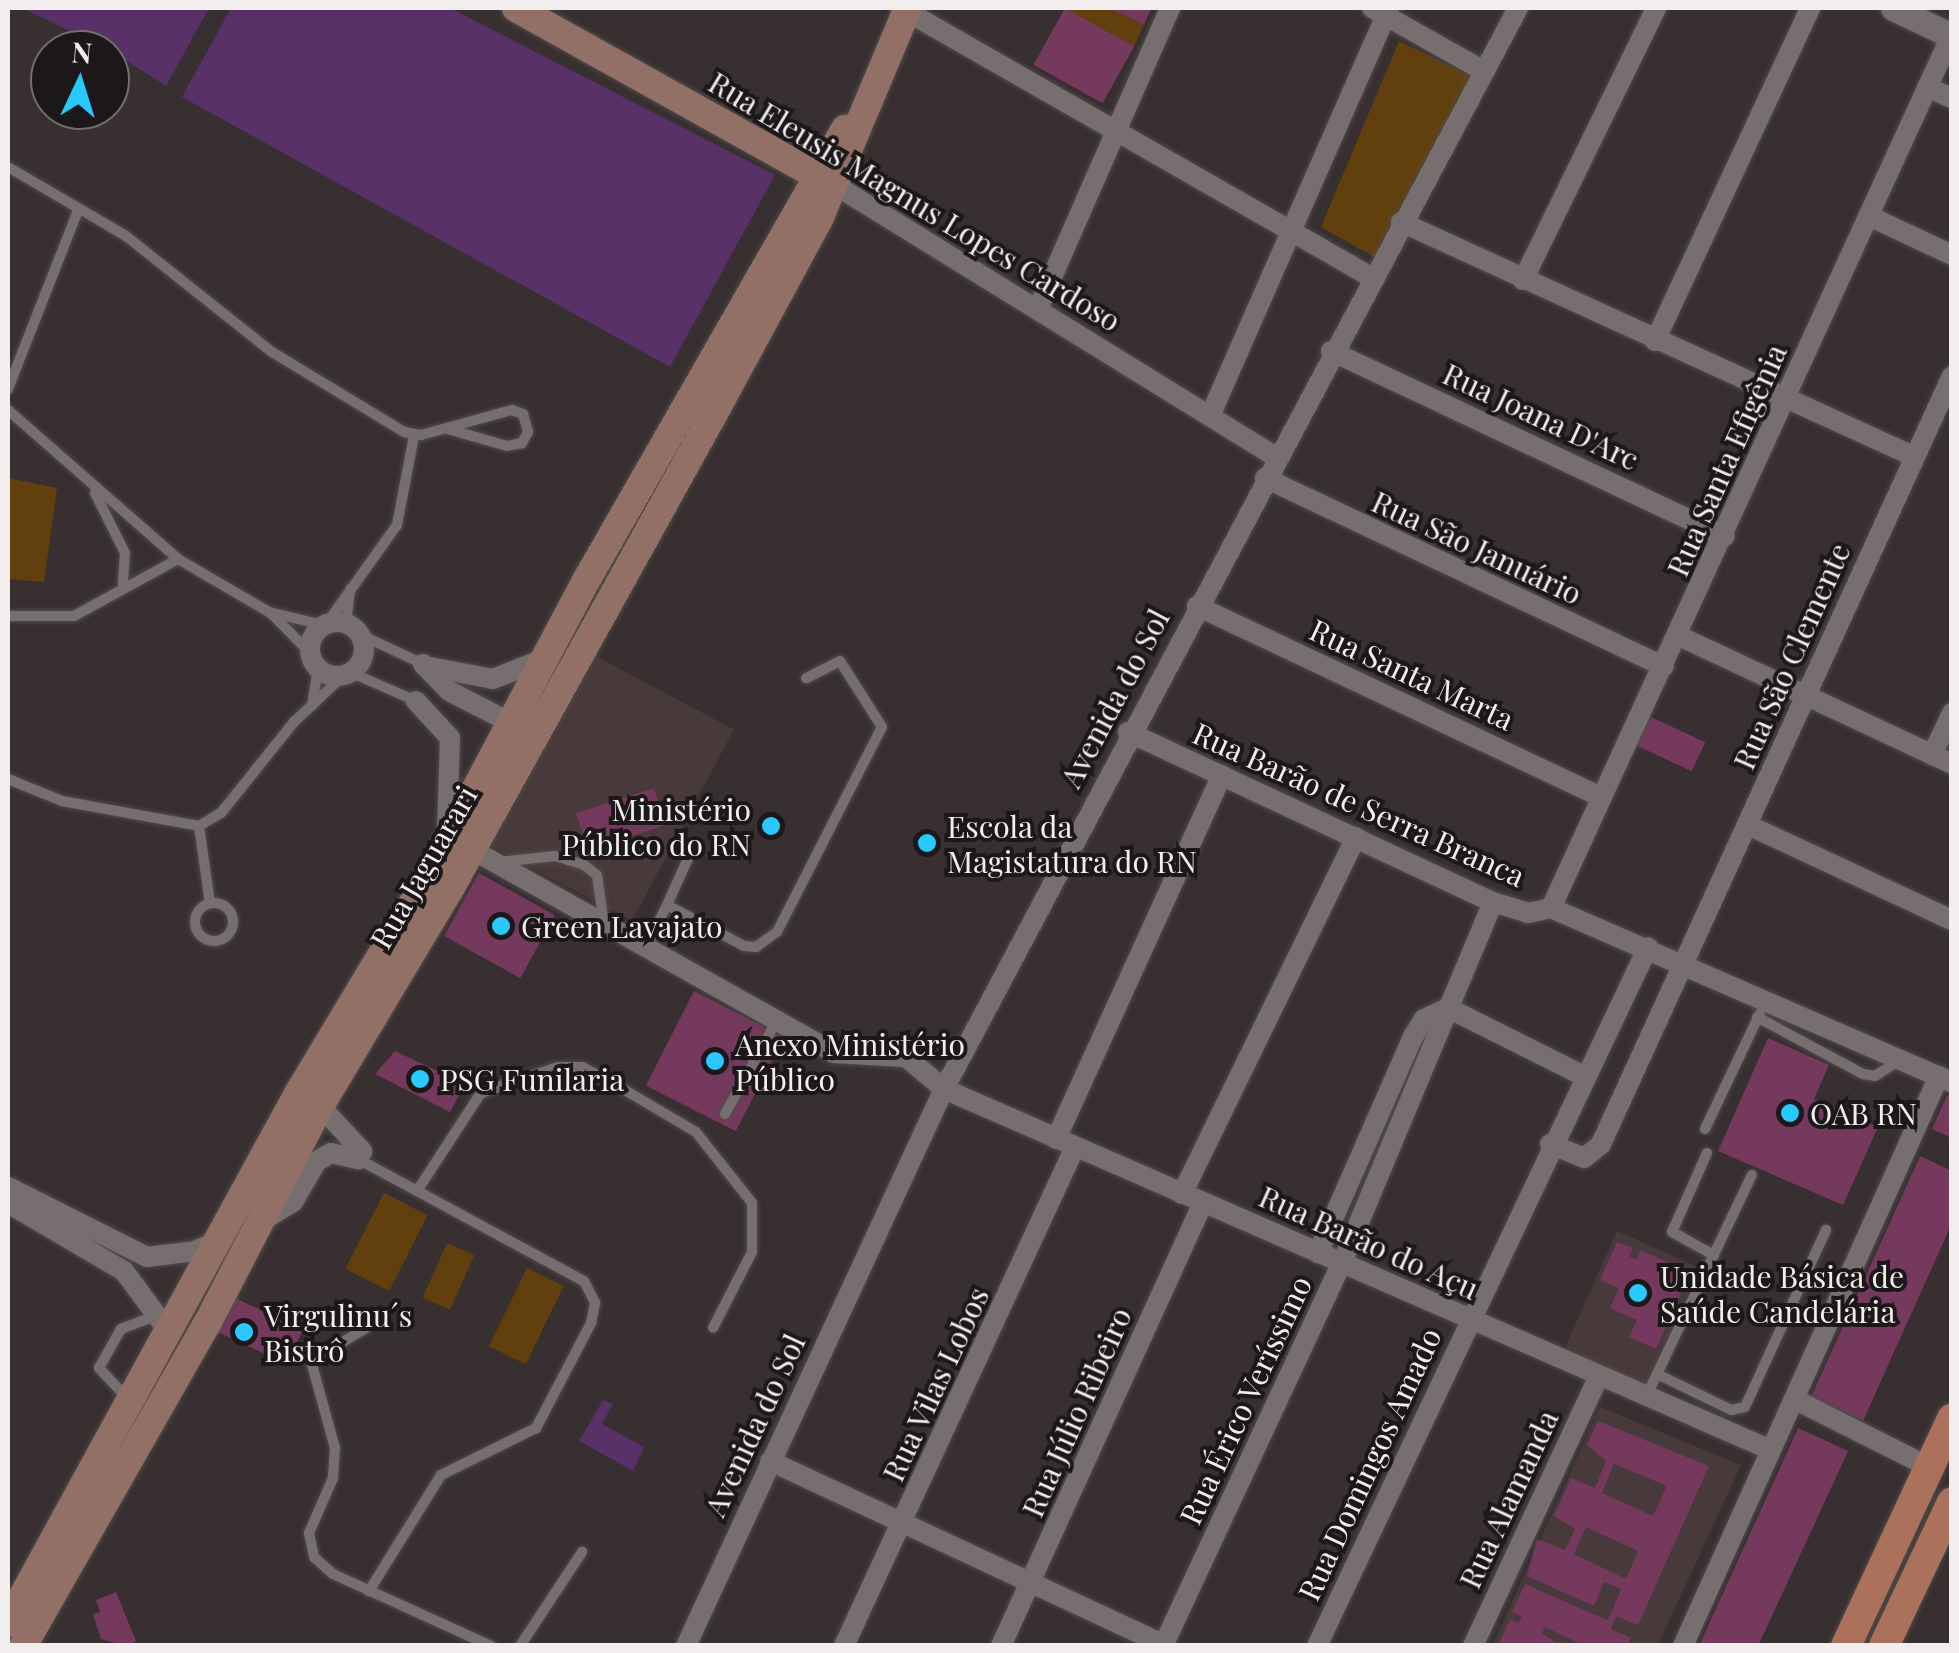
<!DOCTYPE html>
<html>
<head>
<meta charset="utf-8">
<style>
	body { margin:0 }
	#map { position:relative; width:1959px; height:1653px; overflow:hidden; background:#372f30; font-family:"Playfair Display",serif }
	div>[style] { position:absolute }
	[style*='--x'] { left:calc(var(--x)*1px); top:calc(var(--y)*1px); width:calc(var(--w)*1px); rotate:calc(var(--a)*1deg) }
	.built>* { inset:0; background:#48393a; transform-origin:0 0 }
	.green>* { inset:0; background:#62400d; transform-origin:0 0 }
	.water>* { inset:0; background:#573167 }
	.building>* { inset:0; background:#76395e; transform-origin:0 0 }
	.roads { filter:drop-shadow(0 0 2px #514b4b) drop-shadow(0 0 2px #514b4b) }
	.service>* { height:10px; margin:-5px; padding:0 5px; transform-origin:5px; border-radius:5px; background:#776e6f }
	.service>.ring { margin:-5px; padding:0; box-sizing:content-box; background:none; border:10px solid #776e6f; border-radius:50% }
	.minor>* { height:20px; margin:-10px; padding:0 10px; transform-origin:10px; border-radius:10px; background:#776e6f }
	.minor>.ring { margin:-10px; padding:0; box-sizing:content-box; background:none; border:20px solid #776e6f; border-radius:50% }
	.tertiary>* { height:25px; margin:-12.5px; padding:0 12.5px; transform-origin:12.5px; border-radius:12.5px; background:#776e6f }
	.secondary>* { height:28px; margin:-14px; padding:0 14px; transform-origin:14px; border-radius:14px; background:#927065 }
	.primary>* { height:30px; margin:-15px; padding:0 15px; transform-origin:15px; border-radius:15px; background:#ac715b }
	.dots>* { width:28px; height:28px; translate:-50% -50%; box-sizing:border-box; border:5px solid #1c1819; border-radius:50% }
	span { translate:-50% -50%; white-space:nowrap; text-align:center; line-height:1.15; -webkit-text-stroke:8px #1c1819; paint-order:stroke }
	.street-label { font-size:30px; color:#f3eeee }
	.poi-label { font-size:30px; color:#f3eeee }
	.right { translate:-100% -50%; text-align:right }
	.left { translate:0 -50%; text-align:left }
	.frame { position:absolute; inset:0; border:10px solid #f3eeee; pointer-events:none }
	.north { position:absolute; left:30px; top:30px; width:100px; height:100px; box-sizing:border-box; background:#1c1819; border:2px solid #726e6e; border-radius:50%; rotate:4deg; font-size:28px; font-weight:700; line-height:40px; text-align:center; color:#f3eeee }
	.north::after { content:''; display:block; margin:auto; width:35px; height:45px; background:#29c8ff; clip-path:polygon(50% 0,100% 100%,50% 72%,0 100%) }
</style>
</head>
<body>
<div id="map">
	<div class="built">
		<i style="left:590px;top:653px;width:163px;height:217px;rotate:28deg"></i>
		<i style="left:1617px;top:1231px;width:90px;height:129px;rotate:24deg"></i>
		<i style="clip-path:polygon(1600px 1407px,1741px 1465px,1658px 1645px,1492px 1646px)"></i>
	</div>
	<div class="green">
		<i style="clip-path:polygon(1065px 8px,1110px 8px,1144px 25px,1134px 46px)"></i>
		<i style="clip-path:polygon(1399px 41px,1475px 78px,1378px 259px,1321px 227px)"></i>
		<i style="clip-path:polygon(8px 478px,57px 488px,44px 582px,8px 579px)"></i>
		<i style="left:384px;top:1193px;width:49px;height:85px;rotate:27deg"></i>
		<i style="left:447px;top:1243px;width:30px;height:60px;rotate:24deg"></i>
		<i style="left:527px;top:1268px;width:41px;height:87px;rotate:26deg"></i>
	</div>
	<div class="water">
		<i style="clip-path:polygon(22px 8px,209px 8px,166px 86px,110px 50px)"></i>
		<i style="clip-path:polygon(231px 8px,450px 8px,775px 175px,670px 367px,182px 97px)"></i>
		<i style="clip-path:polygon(603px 1400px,613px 1404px,602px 1424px,644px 1447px,633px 1471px,579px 1441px)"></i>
	</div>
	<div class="building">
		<i style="left:1065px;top:8px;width:79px;height:65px;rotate:29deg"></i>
		<i style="clip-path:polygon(1110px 8px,1151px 8px,1144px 25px)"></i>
		<i style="left:1649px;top:716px;width:62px;height:32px;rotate:25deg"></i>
		<i style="left:654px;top:788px;width:39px;height:82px;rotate:72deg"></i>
		<i style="left:479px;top:873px;width:87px;height:72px;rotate:29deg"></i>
		<i style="left:694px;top:991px;width:101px;height:106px;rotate:27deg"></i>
		<i style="clip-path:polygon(1768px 1038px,1829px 1065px,1814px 1099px,1878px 1127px,1843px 1205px,1718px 1151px)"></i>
		<i style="clip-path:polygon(395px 1051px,465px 1084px,450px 1112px,375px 1074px)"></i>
		<i style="clip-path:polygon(1947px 1095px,1952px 1097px,1952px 1138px,1932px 1129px)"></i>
		<i style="clip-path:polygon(1920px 1156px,1952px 1171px,1952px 1223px,1863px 1421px,1811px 1397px)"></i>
		<i style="clip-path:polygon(1617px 1242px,1633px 1248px,1629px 1256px,1636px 1260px,1640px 1250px,1671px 1264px,1661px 1286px,1672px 1271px,1688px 1278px,1656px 1349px,1629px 1337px,1637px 1320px,1610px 1308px,1619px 1288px,1600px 1280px)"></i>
		<i style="left:235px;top:1298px;width:75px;height:38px;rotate:25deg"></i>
		<i style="clip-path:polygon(evenodd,1598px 1421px,1709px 1466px,1638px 1625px,1616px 1616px,1611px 1629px,1631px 1638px,1627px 1646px,1585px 1646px,1545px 1627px,1542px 1633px,1561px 1646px,1498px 1646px,1510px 1619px,1518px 1623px,1522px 1617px,1512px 1612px,1525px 1584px,1607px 1620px,1611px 1613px,1621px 1589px,1604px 1582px,1594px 1606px,1527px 1576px,1537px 1539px,1565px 1550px,1575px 1529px,1554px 1516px,1571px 1478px,1595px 1488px,1606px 1461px,1587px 1445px,1598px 1421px,1614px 1464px,1667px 1486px,1653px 1516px,1602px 1493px,1614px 1464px,1598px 1421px,1586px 1527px,1638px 1551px,1626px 1579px,1574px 1554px,1586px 1527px)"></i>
		<i style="clip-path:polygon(1798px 1428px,1848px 1451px,1809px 1536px,1758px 1646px,1699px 1646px)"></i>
		<i style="clip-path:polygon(116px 1592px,136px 1641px,126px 1646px,101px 1639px,93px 1614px,100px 1612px,96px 1600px)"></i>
	</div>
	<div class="roads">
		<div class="service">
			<i style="--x:8;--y:167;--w:137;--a:30.3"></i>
			<i style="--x:126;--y:236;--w:186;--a:38.5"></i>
			<i style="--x:272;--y:352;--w:154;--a:31.2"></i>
			<i style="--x:404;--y:432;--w:17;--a:10"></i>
			<i style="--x:421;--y:435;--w:94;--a:-15.4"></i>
			<i style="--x:512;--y:410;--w:12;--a:20"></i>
			<i style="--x:523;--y:414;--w:19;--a:74"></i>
			<i style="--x:528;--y:432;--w:13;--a:119"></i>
			<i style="--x:522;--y:443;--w:15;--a:169"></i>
			<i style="--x:507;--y:446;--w:61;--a:-163.9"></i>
			<i style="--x:8;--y:389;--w:192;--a:-68.6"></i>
			<i style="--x:8;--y:410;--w:226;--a:41.2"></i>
			<i style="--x:178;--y:559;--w:105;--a:30.2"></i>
			<i style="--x:269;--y:612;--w:56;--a:13.5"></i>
			<i style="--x:95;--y:493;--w:67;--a:63.4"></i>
			<i style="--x:125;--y:553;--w:31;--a:94"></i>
			<i style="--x:270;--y:612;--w:57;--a:45.7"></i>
			<i style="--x:8;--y:616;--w:66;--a:0"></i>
			<i style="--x:74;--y:616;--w:119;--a:-28.7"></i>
			<i style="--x:327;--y:623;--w:120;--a:-54.5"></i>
			<i style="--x:397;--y:525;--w:91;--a:-79.2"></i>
			<i style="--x:346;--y:623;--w:34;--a:-83"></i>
			<i style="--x:361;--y:635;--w:68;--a:25.1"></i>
			<i style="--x:352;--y:673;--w:70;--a:23.6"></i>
			<i style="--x:312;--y:706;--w:37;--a:-81"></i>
			<i style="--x:8;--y:779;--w:58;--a:22.2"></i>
			<i style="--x:62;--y:801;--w:139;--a:10.3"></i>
			<i style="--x:199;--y:826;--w:26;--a:-31"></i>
			<i style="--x:221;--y:813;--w:117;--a:-51.3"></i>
			<i style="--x:294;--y:722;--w:67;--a:-43.2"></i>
			<i style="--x:199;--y:826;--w:78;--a:81.9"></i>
			<i style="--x:499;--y:862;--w:56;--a:-6.1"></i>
			<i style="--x:555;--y:856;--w:30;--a:17"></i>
			<i style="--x:584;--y:865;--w:16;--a:38"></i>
			<i style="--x:597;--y:875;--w:49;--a:81.9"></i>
			<i class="ring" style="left:195px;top:903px;width:28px;height:28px"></i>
			<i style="--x:667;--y:905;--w:68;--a:-65.7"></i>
			<i style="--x:646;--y:947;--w:47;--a:-63.4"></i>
			<i style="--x:667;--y:905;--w:87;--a:28"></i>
			<i style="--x:744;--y:946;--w:12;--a:5"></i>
			<i style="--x:756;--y:947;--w:26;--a:-36"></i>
			<i style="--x:777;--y:932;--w:230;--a:-62.9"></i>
			<i style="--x:882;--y:727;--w:78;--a:-122.5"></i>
			<i style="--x:840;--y:661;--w:38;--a:153"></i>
			<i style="--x:1757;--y:1017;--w:120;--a:28.3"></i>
			<i style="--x:1863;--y:1074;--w:12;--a:9"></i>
			<i style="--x:1875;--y:1076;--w:31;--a:-33"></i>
			<i style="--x:725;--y:1114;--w:105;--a:-61"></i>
			<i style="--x:1705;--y:1129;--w:128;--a:-64.6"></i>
			<i style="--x:1707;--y:1153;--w:86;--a:113.9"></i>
			<i style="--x:1672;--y:1232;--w:48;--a:28.7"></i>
			<i style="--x:358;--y:1159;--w:257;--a:28.4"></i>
			<i style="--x:584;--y:1281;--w:25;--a:63"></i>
			<i style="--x:595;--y:1303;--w:20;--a:101"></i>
			<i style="--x:591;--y:1323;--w:119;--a:117.6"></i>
			<i style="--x:536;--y:1428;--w:106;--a:153.7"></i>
			<i style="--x:441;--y:1475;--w:137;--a:121.8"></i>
			<i style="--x:419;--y:1188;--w:113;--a:-56.9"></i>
			<i style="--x:481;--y:1093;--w:81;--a:-18.7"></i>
			<i style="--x:558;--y:1067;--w:24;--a:0"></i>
			<i style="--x:582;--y:1067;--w:27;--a:27"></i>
			<i style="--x:606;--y:1079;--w:104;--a:30.5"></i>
			<i style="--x:696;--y:1132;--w:90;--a:51.7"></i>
			<i style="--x:752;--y:1203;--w:49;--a:90"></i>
			<i style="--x:752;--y:1252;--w:85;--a:117.2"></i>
			<i style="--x:366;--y:1328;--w:64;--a:149"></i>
			<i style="--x:311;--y:1361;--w:90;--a:74.6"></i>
			<i style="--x:335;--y:1448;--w:30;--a:94"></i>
			<i style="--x:333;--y:1478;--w:60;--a:113.6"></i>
			<i style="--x:309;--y:1533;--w:25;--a:78"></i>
			<i style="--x:314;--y:1557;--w:25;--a:42"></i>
			<i style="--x:333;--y:1574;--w:174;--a:24.5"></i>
			<i style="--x:1657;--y:1374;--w:82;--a:25.9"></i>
			<i style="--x:1731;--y:1410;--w:14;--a:-12"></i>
			<i style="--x:1745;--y:1407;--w:195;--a:-65.4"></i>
			<i style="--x:1646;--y:1397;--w:246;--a:-64.5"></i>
			<i style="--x:129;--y:1400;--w:44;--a:-133.2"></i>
			<i style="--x:99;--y:1368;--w:45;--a:-60.6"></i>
			<i style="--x:121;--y:1329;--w:39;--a:-21"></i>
			<i style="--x:520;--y:1646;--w:113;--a:-56.6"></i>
		</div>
		<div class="minor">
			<i style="--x:901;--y:8;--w:542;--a:29.78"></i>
			<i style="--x:1372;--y:8;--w:129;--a:29.4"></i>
			<i style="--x:1927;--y:87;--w:27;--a:24"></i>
			<i style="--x:835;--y:185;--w:518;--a:31.67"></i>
			<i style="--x:1869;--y:216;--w:92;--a:25.2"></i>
			<i style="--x:1401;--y:222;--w:565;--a:24.57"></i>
			<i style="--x:1523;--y:280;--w:303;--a:-63.9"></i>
			<i style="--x:1038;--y:309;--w:329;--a:-66.3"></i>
			<i style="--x:1655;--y:341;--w:367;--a:-65"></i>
			<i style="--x:1331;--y:351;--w:435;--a:25.2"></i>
			<i style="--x:1210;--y:416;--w:446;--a:-66.3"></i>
			<i style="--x:1265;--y:478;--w:441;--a:25.3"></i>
			<i style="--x:1197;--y:606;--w:447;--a:25.3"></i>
			<i class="ring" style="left:310px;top:622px;width:34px;height:34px"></i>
			<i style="--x:1679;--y:636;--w:302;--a:25.1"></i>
			<i style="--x:423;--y:664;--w:37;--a:46"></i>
			<i style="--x:449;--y:691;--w:81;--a:27.2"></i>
			<i style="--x:430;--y:667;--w:64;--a:10.8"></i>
			<i style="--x:493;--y:679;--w:54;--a:-21.8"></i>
			<i style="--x:416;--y:701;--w:50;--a:47.4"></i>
			<i style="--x:450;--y:738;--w:97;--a:91.8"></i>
			<i style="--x:1128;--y:732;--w:403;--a:25"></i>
			<i style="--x:1493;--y:902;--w:37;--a:17"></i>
			<i style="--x:1528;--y:913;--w:24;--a:-12"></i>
			<i style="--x:1551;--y:908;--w:437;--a:23.5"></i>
			<i style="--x:1932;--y:755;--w:47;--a:-64.5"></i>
			<i style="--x:1748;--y:825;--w:225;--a:25"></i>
			<i style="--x:471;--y:849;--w:416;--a:29.3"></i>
			<i style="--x:834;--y:1053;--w:72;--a:3.2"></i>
			<i style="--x:906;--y:1057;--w:50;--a:40.1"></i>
			<i style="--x:944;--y:1089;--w:902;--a:23.58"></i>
			<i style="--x:1551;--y:908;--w:959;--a:-65.36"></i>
			<i style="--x:1448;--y:1008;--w:152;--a:26.6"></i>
			<i style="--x:320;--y:1106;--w:62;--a:47"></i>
			<i style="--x:1056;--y:1139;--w:400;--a:-65.5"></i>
			<i style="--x:1550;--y:1144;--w:37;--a:22"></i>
			<i style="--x:1584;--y:1158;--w:22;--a:-39"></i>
			<i style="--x:1601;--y:1144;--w:844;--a:-65.44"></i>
			<i style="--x:8;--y:1187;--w:156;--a:26.7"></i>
			<i style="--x:147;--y:1257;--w:48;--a:-7.1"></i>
			<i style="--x:195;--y:1251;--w:27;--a:-24"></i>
			<i style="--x:1182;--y:1194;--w:397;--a:-64"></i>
			<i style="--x:8;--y:1203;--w:134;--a:30.4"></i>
			<i style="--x:124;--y:1271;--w:79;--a:53.7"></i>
			<i style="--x:262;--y:1221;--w:36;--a:-32"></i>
			<i style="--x:293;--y:1202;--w:48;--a:-59.7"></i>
			<i style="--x:317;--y:1161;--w:16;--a:-30"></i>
			<i style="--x:331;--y:1153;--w:28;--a:13"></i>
			<i style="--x:1318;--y:1253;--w:236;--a:-66.3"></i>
			<i style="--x:1413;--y:1037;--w:21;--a:-59"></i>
			<i style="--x:1424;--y:1019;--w:26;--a:-25"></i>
			<i style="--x:1794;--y:1399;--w:151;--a:26.7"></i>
			<i style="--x:770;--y:1461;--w:438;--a:25"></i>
			<i style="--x:686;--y:1646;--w:614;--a:-65.15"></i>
			<i style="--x:944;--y:1089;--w:1224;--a:-62.03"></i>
			<i style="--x:844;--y:1646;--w:550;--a:-65.16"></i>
			<i style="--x:1001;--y:1646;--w:487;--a:-65.5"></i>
			<i style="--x:1163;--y:1646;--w:423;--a:-65"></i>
			<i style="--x:1342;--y:1263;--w:391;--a:-67.3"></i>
			<i style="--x:1317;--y:1646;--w:773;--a:-64.66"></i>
			<i style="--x:1473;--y:1646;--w:296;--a:-65"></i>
			<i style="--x:1683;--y:1646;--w:625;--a:-65.81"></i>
		</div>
		<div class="tertiary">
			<i style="--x:1893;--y:8;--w:65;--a:25.4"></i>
		</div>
		<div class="secondary">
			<i style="--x:516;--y:8;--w:358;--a:29.1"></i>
			<i style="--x:8;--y:1623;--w:606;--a:-61.28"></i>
			<i style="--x:299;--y:1092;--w:266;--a:-59"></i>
			<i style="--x:436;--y:864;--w:323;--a:-62.1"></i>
			<i style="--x:587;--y:579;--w:519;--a:-60.17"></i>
			<i style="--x:23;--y:1646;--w:371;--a:-60.3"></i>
			<i style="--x:207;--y:1324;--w:246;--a:-62.6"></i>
			<i style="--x:320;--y:1106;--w:253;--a:-59.1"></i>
			<i style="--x:450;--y:889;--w:540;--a:-60.97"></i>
			<i style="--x:712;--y:417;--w:227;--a:-61.6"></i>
			<i style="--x:820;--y:217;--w:227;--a:-67.2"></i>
		</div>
		<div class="primary">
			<i style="--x:1846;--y:1646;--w:251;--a:-65"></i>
			<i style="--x:1884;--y:1646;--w:159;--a:-64.7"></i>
		</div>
	</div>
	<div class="dots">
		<i style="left:771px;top:826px;background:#29c8ff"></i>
		<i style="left:927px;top:843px;background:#29c8ff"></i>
		<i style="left:501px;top:926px;background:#29c8ff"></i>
		<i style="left:715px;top:1061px;background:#29c8ff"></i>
		<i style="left:420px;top:1079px;background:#29c8ff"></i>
		<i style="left:1790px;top:1113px;background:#29c8ff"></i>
		<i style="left:1638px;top:1293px;background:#29c8ff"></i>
		<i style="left:244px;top:1332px;background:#29c8ff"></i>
	</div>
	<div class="street-label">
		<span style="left:915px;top:201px;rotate:31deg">Rua Eleusis Magnus Lopes Cardoso</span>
		<span style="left:1541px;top:416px;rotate:25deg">Rua Joana D'Arc</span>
		<span style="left:1726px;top:460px;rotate:-66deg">Rua Santa Efigênia</span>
		<span style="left:1477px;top:547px;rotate:25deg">Rua São Januário</span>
		<span style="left:1791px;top:656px;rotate:-66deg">Rua São Clemente</span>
		<span style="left:1412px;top:674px;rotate:25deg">Rua Santa Marta</span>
		<span style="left:1114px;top:698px;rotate:-62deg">Avenida do Sol</span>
		<span style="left:1359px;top:804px;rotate:24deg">Rua Barão de Serra Branca</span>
		<span style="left:423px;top:867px;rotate:-60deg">Rua Jaguarari</span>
		<span style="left:1369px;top:1242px;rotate:24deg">Rua Barão do Açu</span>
		<span style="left:935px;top:1384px;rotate:-65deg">Rua Vilas Lobos</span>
		<span style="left:1245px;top:1400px;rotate:-65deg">Rua Érico Veríssimo</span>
		<span style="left:1076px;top:1412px;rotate:-66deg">Rua Júlio Ribeiro</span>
		<span style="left:754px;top:1425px;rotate:-65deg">Avenida do Sol</span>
		<span style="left:1369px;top:1464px;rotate:-65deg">Rua Domingos Amado</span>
		<span style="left:1508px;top:1499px;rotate:-65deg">Rua Alamanda</span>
	</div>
	<div class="poi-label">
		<span class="right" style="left:751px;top:826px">Ministério<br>Público do RN</span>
		<span class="left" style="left:947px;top:843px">Escola da<br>Magistatura do RN</span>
		<span class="left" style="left:521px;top:926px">Green Lavajato</span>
		<span class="left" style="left:735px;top:1061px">Anexo Ministério<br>Público</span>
		<span class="left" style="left:440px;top:1079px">PSG Funilaria</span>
		<span class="left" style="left:1810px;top:1113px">OAB RN</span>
		<span class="left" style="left:1660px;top:1293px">Unidade Básica de<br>Saúde Candelária</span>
		<span class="left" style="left:264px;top:1332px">Virgulinu´s<br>Bistrô</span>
	</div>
	<div class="frame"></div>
	<div class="north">N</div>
</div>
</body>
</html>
